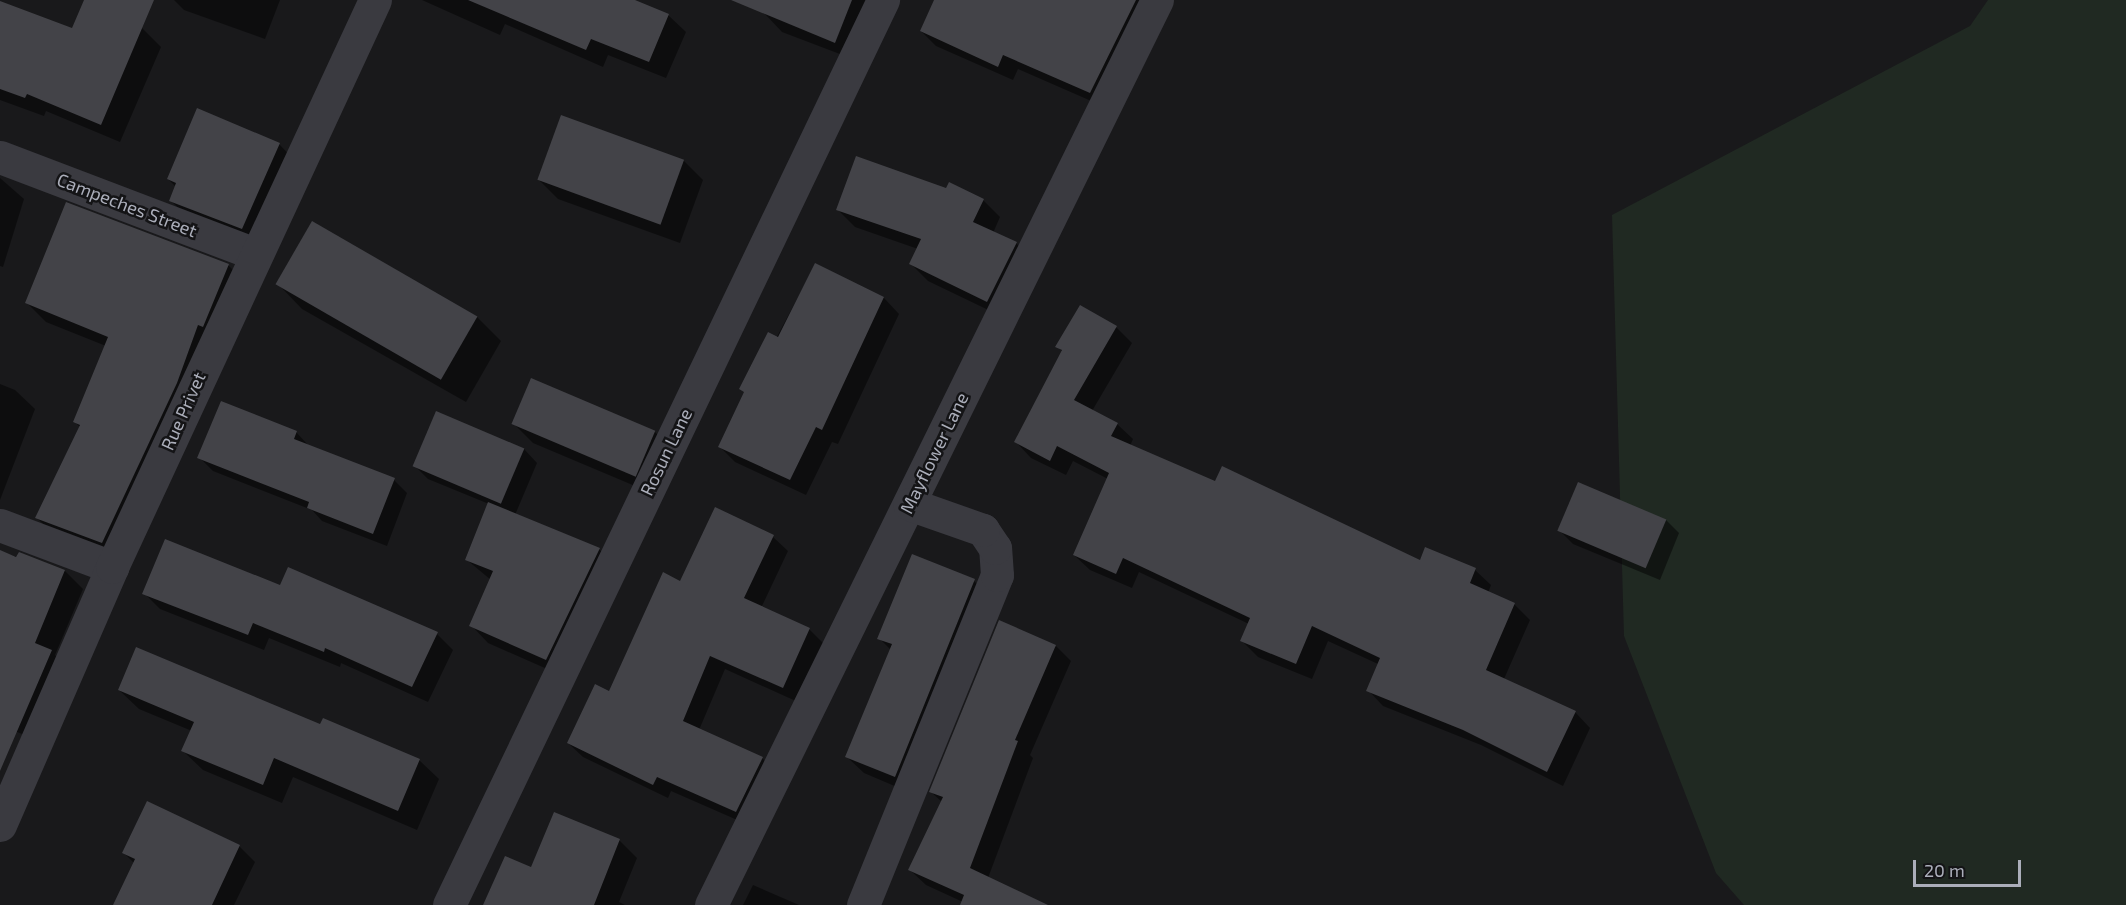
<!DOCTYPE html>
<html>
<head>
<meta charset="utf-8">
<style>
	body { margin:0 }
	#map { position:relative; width:2126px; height:905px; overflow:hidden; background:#19191b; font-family:"Exo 2",sans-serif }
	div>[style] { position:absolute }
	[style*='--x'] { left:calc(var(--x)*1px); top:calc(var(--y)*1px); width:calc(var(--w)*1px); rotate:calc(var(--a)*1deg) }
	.green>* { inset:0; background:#202922 }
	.shadow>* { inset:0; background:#0007 }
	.building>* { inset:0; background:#434348; transform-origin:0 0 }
	.street>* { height:33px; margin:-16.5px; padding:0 16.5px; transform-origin:16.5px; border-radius:16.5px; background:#3a3a40 }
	span { translate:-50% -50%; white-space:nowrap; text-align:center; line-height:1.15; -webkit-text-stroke:5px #141416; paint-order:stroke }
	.street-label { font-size:18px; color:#abaeba }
	.scale { position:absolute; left:1913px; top:860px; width:108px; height:27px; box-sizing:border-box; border:3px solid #abaeba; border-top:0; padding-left:8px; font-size:18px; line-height:21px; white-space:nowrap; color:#abaeba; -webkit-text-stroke:4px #141416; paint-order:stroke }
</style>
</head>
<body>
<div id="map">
	<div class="green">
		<i style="clip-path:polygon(1988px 0,2126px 0,2126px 905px,1744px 905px,1716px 873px,1624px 636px,1612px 215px,1970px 26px)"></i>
	</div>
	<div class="shadow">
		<i style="clip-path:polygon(174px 0,280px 0,265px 39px,184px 10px)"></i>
		<i style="clip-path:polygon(631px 0,668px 15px,686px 32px,666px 78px,608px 55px,603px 67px,505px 24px,500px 35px,422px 0)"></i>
		<i style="clip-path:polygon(770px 0,876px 0,853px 59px,782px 32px,765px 14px)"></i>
		<i style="clip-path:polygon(935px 0,1159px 0,1105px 107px,1018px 69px,1013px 80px,936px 46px,921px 31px)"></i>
		<i style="clip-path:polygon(0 3px,73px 29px,142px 28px,161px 47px,120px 142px,46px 111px,44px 116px,0 100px)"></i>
		<i style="clip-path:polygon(279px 144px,298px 164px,261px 247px,191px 220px,171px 201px,176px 187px,168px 179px)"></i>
		<i style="clip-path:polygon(683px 160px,703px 180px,680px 243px,558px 199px,539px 180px)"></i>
		<i style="clip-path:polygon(0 178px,24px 199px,3px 267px,0 266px)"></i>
		<i style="clip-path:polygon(946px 190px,983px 200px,1000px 217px,993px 233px,1016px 243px,1033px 261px,1005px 318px,928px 281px,911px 264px,918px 249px,855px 227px,838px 210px)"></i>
		<i style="clip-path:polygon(66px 204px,229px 266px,248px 285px,122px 562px,56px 537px,37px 518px,81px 428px,75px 422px,106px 346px,46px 322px,27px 303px)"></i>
		<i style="clip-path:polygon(815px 265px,884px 298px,899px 314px,838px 444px,832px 442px,806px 495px,735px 462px,719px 446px)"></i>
		<i style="clip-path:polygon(278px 284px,477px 317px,501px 341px,466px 402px,302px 309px)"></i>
		<i style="clip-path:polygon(1080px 307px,1117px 328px,1132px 343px,1092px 411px,1117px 424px,1133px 439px,1130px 446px,1215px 483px,1421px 562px,1426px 549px,1475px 570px,1491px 585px,1488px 593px,1514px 604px,1530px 620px,1504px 679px,1575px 712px,1590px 728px,1563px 786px,1481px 745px,1383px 706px,1368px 690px,1378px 664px,1328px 641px,1312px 679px,1258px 657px,1242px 641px,1249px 624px,1139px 572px,1132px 588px,1090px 570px,1074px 555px,1108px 479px,1073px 461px,1066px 475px,1031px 458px,1016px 442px,1063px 352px,1057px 346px)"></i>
		<i style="clip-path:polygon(0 384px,15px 390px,35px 409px,0 500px)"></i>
		<i style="clip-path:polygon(514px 424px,655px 432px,674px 451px,654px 494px,533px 443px)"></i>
		<i style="clip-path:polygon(296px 432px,309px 446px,394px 480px,407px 493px,387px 546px,322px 521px,312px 510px,213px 471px,199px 457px)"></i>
		<i style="clip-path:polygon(524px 449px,537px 463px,515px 515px,599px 549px,616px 566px,563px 676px,488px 643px,471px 625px,491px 580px,467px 560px,489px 504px,428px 479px,415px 466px)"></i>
		<i style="clip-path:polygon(1666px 520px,1679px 533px,1660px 580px,1573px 544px,1559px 530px)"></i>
		<i style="clip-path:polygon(773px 537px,788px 551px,761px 608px,809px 629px,824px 644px,798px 702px,725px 669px,699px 730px,762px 758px,777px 773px,751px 826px,671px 791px,668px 798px,583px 757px,568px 743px,610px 693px,681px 583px)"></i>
		<i style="clip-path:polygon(0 552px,65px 571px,83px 589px,55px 655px,70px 670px,39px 741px,5px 727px,0 737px)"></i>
		<i style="clip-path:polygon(974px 581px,990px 597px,911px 793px,864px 773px,847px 757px,891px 650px,879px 638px)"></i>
		<i style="clip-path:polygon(281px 587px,437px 634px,453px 650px,428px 702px,341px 663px,340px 667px,269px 638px,264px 650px,160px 609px,144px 593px)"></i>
		<i style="clip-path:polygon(1056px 646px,1071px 661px,1030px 755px,1033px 758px,988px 878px,1044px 905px,962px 905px,963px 902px,926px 885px,910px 870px,942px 802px,931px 792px)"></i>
		<i style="clip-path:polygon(119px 690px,321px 726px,419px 760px,439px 779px,417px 830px,293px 777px,282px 803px,203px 770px,183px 751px,192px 731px,139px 709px)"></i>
		<i style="clip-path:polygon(555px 814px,620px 841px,637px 858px,619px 902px,625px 905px,484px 905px,532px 869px)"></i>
		<i style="clip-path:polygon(239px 846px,255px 862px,234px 905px,115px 905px,134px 863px,124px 853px)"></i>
		<i style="clip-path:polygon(753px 885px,799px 905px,743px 905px)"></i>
	</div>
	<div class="building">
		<i style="clip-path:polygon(84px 0,154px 0,101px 125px,27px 94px,25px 98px,0 89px,0 1px,72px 28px)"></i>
		<i style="clip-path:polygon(468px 0,635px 0,669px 14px,649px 62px,591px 39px,586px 50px)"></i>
		<i style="clip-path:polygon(731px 0,852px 0,835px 43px)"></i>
		<i style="clip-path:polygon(934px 0,1136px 0,1090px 93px,1003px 55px,998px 67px,920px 31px)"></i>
		<i style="clip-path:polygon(197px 108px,280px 143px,242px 229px,169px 201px,176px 183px,167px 179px)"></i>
		<i style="left:561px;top:115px;width:131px;height:69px;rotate:20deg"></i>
		<i style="clip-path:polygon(856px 156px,946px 188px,949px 182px,984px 199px,973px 222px,1017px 242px,987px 302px,909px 264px,921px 239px,836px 210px)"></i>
		<i style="clip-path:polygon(66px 202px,229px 264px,203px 327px,198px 325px,177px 383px,102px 543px,35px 518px,80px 425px,73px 422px,108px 337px,25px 303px)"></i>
		<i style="left:312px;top:221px;width:191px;height:73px;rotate:30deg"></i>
		<i style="clip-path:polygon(815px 263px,884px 297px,822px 430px,816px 427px,790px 480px,718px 447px,744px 392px,739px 389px,768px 332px,778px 337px)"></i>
		<i style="clip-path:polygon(1080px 305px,1117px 326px,1074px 400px,1118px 423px,1111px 436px,1215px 481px,1222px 466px,1420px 560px,1425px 547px,1476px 568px,1470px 583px,1515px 603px,1486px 670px,1576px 711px,1547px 772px,1463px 730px,1366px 691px,1380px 658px,1312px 626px,1296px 664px,1240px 641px,1250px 618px,1123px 558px,1116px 574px,1073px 555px,1109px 473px,1057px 446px,1050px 461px,1014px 442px,1062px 350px,1055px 347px)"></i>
		<i style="left:531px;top:378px;width:135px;height:50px;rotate:23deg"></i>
		<i style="clip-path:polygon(221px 401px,297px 431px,294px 439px,395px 478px,373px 534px,307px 508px,309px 502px,197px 458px)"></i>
		<i style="left:436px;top:411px;width:96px;height:60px;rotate:23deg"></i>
		<i style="left:1578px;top:482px;width:96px;height:53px;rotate:23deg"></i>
		<i style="clip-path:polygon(488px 502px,600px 548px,546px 660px,469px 626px,493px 571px,465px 560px)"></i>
		<i style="clip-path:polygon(715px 507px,774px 535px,744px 598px,810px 628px,783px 688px,710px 656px,683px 721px,763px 757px,736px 812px,657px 777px,653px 785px,567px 743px,595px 684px,609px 691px,663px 572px,680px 581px)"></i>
		<i style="clip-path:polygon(165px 539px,280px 585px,288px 567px,438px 632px,412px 687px,325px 648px,324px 652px,253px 623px,248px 635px,142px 594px)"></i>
		<i style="clip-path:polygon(0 550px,16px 557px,19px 552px,65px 570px,35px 643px,52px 650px,0 771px)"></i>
		<i style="clip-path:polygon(912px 554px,975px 579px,895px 777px,845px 757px,892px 644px,877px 639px)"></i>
		<i style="clip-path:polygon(999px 620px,1056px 645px,1015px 740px,1018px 741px,970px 868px,1048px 905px,960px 905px,964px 895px,908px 870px,943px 797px,929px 792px)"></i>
		<i style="clip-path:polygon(136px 647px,320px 724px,323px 718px,420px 759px,398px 811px,274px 758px,263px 785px,181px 751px,194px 722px,118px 690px)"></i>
		<i style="clip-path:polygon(147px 801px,240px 845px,212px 905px,113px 905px,135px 859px,122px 853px)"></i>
		<i style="clip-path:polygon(554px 812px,620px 839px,594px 905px,483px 905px,505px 856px,531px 867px)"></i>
	</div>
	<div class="street">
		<i style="--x:0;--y:157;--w:273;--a:20.8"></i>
		<i style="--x:0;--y:525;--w:120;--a:20.6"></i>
		<i style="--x:0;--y:825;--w:281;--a:-66.5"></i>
		<i style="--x:112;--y:567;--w:625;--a:-65.12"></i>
		<i style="--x:449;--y:905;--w:1004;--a:-64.38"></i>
		<i style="--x:711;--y:905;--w:1009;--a:-63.77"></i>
		<i style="--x:863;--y:905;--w:356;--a:-67.9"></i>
		<i style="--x:997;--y:575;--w:27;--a:-94"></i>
		<i style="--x:995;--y:548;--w:22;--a:-124"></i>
		<i style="--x:983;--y:530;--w:78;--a:-160.6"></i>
	</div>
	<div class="street-label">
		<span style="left:127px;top:205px;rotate:21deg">Campeches Street</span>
		<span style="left:183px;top:411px;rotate:-66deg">Rue Privet</span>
		<span style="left:666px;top:452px;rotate:-64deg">Rosun Lane</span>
		<span style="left:934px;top:453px;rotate:-64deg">Mayflower Lane</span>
	</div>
	<div class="scale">20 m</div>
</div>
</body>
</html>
